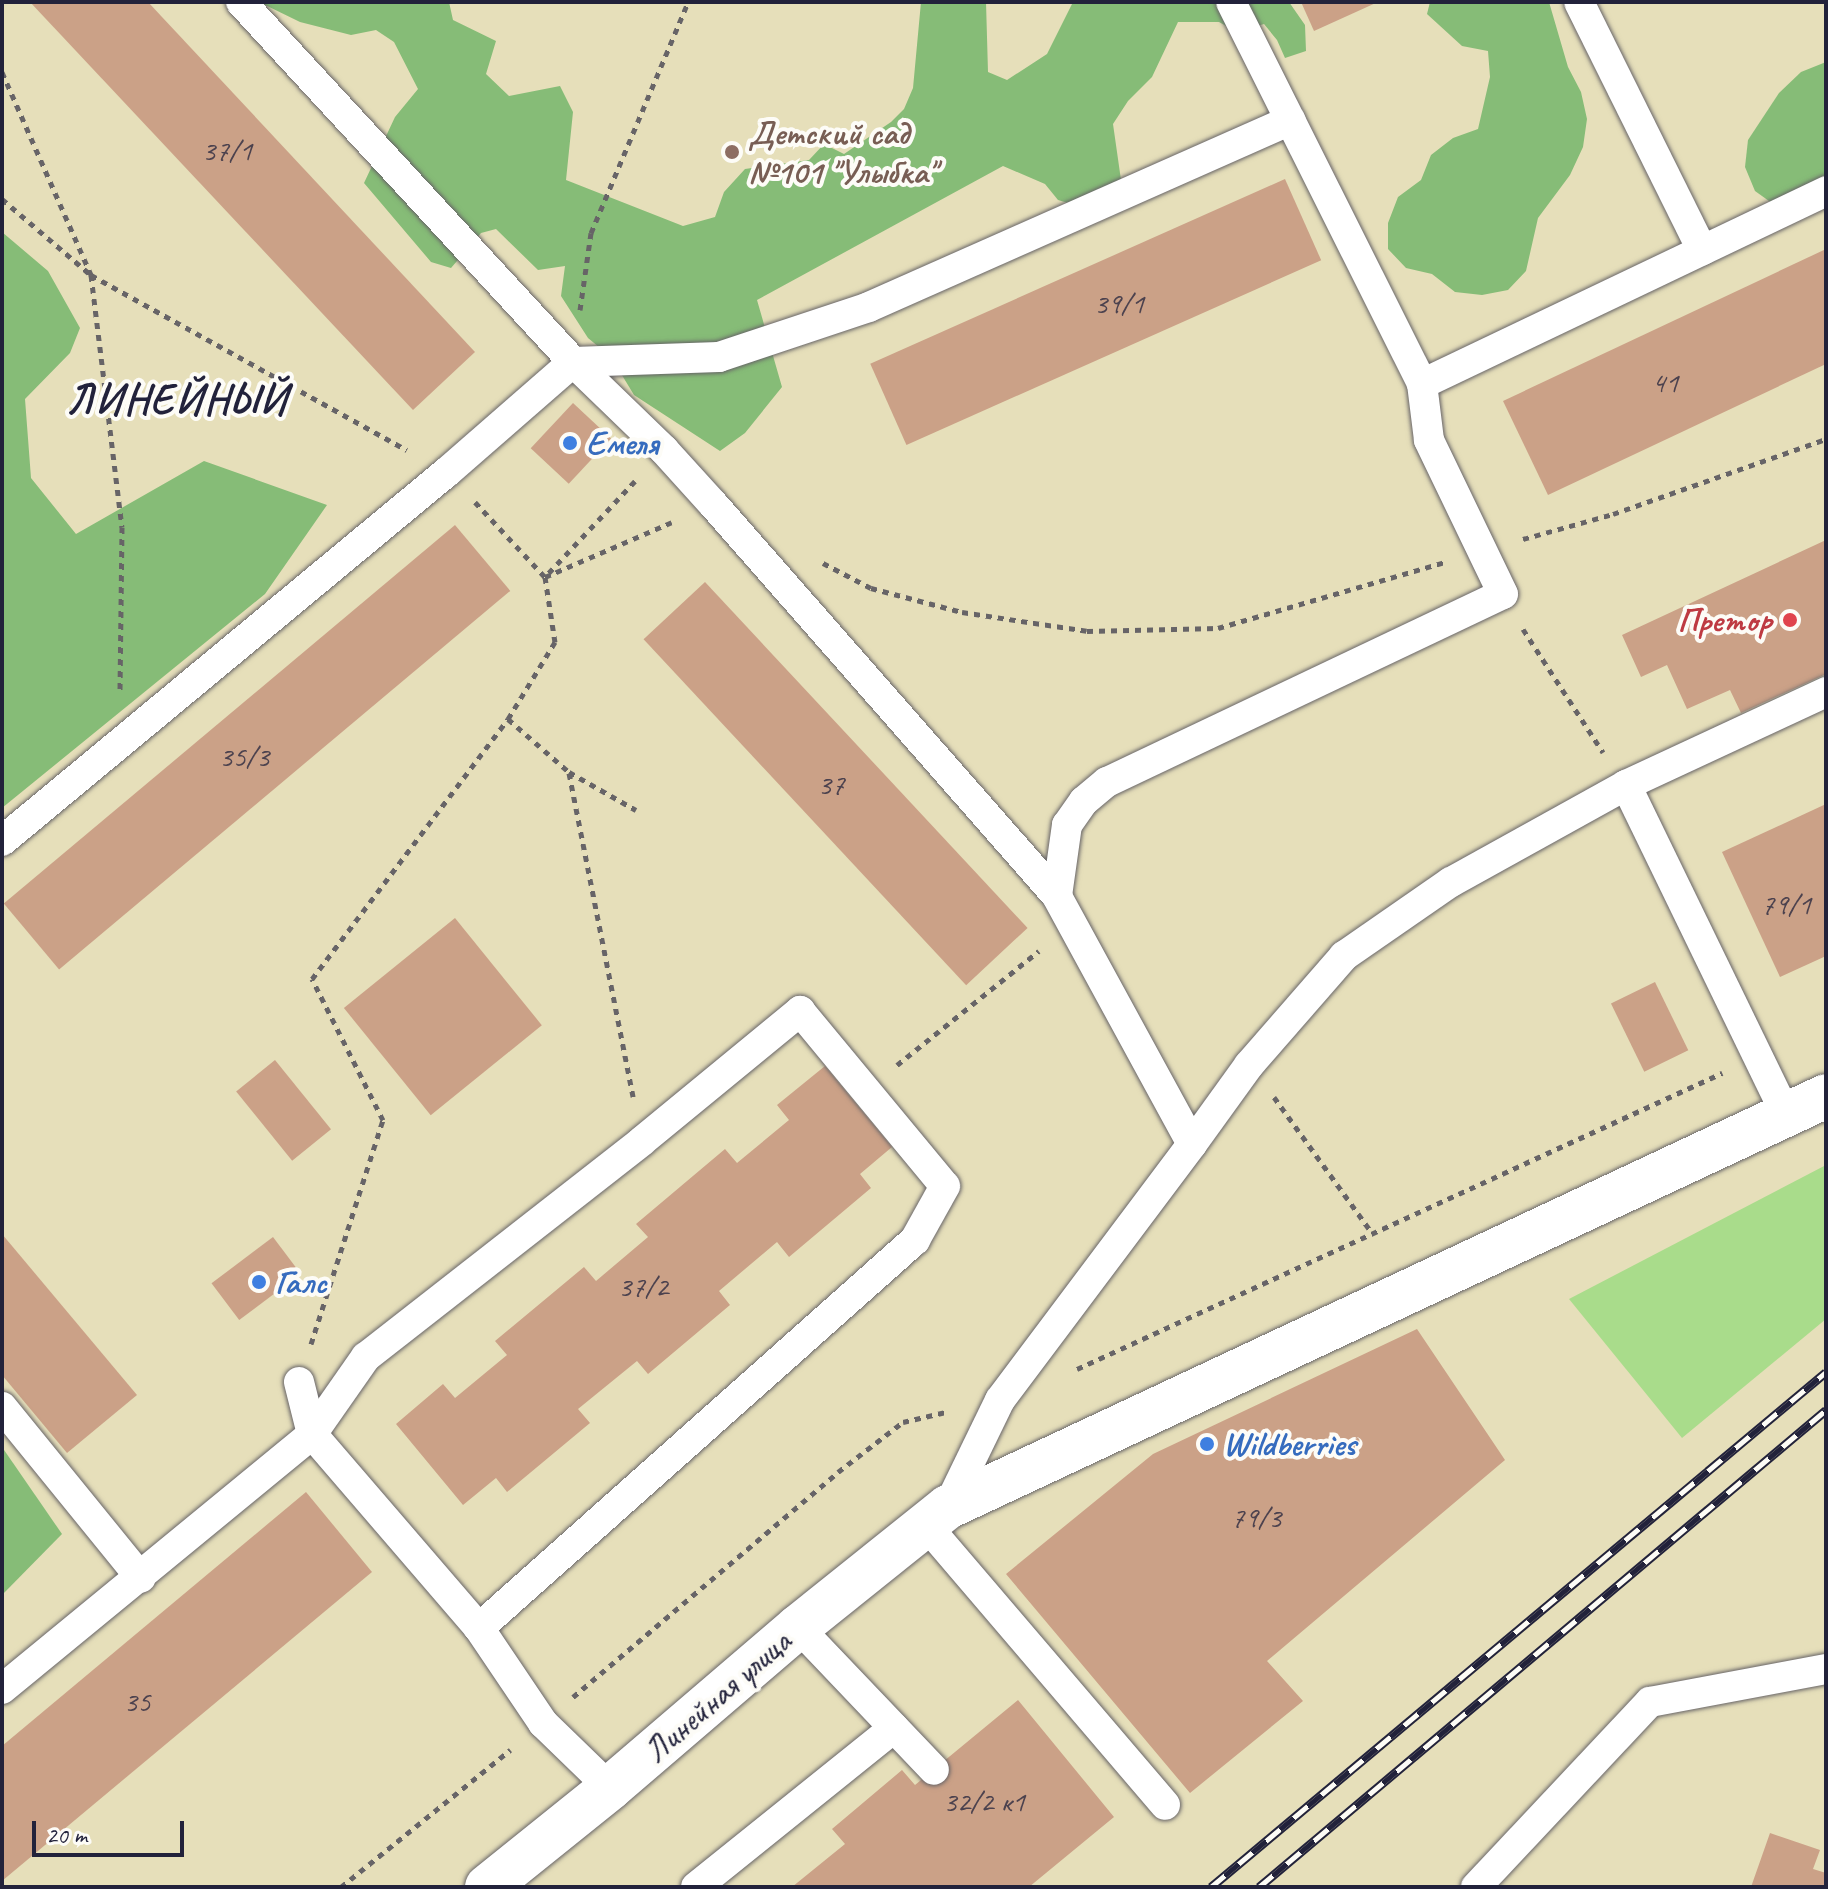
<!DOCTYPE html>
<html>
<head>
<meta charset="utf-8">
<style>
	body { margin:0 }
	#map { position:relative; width:1828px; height:1889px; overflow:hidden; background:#e6dfba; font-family:Caveat,sans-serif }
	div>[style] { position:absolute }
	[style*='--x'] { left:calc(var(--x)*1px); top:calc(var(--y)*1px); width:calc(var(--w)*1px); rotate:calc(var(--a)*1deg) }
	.green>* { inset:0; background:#a9dc8b }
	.forest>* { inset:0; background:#86bc77 }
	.building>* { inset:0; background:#cba187; transform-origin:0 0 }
	.path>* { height:5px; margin-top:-2.5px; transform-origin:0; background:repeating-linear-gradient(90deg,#676467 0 6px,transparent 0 12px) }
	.roads { filter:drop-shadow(0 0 2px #676467) drop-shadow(0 0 2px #676467) }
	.service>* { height:30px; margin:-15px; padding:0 15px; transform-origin:15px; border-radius:15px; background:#fff }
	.minor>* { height:44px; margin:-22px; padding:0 22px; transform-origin:22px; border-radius:22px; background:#fff }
	.rail>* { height:9px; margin-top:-4.5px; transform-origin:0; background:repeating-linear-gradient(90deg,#fdfcf7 0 18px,#22223b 0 36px); box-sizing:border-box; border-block:2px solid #22223b }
	.dots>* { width:22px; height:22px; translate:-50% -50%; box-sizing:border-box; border:4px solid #fdfcf7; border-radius:50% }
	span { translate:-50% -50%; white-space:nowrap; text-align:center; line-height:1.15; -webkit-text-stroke:8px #fdfcf7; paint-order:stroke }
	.number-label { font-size:30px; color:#4c424e }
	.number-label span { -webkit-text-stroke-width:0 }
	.education-label { font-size:34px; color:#785e54; font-weight:700 }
	.left { translate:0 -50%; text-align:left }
	.shop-label { font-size:34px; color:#366cbe; font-weight:700 }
	.health-label { font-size:34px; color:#be3a42; font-weight:700 }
	.right { translate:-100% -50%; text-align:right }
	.street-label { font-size:34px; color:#22223b }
	.district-label { font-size:42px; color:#22223b; font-weight:700; letter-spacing:2px }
	.frame { position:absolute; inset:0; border:4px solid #22223b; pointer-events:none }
	.scale { position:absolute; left:32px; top:1821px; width:152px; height:36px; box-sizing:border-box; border:4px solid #22223b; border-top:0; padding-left:10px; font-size:24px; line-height:28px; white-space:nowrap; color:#22223b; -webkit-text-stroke:6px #fdfcf7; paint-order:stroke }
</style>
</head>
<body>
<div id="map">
	<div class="green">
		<i style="clip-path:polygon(1826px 1165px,1826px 1319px,1682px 1438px,1569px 1299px)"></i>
	</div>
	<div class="forest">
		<i style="clip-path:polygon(259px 2px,449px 2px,453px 20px,496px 41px,486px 74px,509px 96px,560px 86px,573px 112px,566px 180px,683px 226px,715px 217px,724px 192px,745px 169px,809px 160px,824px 144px,844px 154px,891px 122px,904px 109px,913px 88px,921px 2px,986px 2px,988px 72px,1007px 80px,1047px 54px,1073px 2px,1289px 2px,1305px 25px,1306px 51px,1285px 58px,1277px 40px,1264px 24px,1237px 32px,1219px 22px,1178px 22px,1152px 77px,1128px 101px,1113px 124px,1121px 180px,1078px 206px,1058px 200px,1045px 184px,1003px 166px,757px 300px,782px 387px,745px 433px,720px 451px,634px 395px,611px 357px,588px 338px,561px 296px,565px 266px,538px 270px,496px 229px,481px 233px,451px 268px,431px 262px,364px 183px,395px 117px,418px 89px,394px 42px,376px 30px,351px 35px,300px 22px)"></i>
		<i style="clip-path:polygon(1430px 2px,1549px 2px,1568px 67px,1581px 92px,1587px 119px,1583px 147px,1570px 175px,1538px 218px,1526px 271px,1508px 290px,1482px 295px,1455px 292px,1432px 274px,1406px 268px,1388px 249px,1388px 223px,1398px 197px,1421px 180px,1431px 155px,1453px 138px,1478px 129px,1490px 77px,1488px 51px,1462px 46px,1427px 14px)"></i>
		<i style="clip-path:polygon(1826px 62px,1826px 204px,1776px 206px,1755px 191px,1745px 167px,1748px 140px,1779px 93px,1801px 72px)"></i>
		<i style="clip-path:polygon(2px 232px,48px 271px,80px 328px,70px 353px,25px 399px,31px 478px,76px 534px,204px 461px,327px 505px,265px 594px,2px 808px)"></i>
		<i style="clip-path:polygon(2px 1447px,62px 1534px,2px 1595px)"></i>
	</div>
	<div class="building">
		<i style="clip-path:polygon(30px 2px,148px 2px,475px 352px,413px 410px)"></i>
		<i style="clip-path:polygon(1301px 2px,1378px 2px,1314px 31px)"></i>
		<i style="left:1285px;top:179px;width:89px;height:454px;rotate:66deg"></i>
		<i style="clip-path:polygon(1826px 249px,1826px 364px,1548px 495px,1503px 401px)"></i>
		<i style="left:573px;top:403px;width:52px;height:62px;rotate:43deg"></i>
		<i style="left:455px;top:525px;width:86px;height:589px;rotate:50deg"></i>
		<i style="clip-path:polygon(1826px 540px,1826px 674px,1741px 713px,1730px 690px,1687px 709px,1667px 665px,1641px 677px,1622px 635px)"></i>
		<i style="left:705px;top:582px;width:473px;height:84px;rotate:47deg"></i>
		<i style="clip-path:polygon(1826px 804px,1826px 956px,1780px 977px,1722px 852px)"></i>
		<i style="left:455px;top:918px;width:138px;height:143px;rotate:51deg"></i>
		<i style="left:1655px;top:982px;width:76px;height:49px;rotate:64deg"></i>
		<i style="left:275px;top:1060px;width:89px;height:50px;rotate:51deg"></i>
		<i style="clip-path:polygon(825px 1066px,892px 1147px,860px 1174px,871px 1188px,789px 1257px,777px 1242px,719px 1291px,730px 1305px,648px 1374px,637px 1361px,578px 1409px,590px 1423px,507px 1492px,496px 1478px,463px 1505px,396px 1424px,443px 1384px,455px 1398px,507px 1355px,495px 1341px,584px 1267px,596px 1281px,648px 1237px,636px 1224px,725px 1149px,737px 1163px,789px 1120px,777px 1105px)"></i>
		<i style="clip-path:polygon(2px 1234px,137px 1395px,67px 1453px,2px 1375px)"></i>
		<i style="left:273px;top:1237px;width:46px;height:77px;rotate:53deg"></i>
		<i style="clip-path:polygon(1417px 1329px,1505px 1460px,1267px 1661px,1303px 1701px,1190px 1793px,1006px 1574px,1153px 1454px)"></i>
		<i style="clip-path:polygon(306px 1492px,372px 1572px,2px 1881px,2px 1746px)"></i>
		<i style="clip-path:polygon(1018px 1700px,1114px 1817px,1029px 1887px,792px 1887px,845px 1844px,832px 1829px,902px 1770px,915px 1785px)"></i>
		<i style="clip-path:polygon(1770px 1833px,1820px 1850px,1813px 1869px,1826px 1873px,1826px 1887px,1751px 1887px)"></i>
	</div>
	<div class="path">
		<i style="--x:2;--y:72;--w:222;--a:66.3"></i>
		<i style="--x:91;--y:275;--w:254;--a:83"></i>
		<i style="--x:122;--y:527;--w:163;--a:90.7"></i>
		<i style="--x:2;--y:199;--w:117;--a:40.5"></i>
		<i style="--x:91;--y:275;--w:361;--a:29"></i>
		<i style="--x:580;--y:310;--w:78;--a:-81.9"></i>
		<i style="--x:591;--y:233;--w:251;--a:-67.2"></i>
		<i style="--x:635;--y:481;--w:132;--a:133.2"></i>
		<i style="--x:545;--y:577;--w:138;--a:-23.4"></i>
		<i style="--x:475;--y:502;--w:103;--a:47"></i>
		<i style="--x:545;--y:577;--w:66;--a:81.3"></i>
		<i style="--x:555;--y:642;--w:90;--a:121.4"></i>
		<i style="--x:508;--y:719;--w:81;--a:41"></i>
		<i style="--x:569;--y:772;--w:77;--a:29.6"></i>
		<i style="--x:1523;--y:539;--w:93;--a:-15.5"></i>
		<i style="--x:1613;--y:514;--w:226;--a:-19.4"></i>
		<i style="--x:823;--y:563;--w:54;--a:27.5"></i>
		<i style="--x:871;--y:588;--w:94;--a:14.8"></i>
		<i style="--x:962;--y:612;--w:126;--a:8.6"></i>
		<i style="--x:1087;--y:631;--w:131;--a:-1.3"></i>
		<i style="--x:1218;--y:628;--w:236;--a:-16.2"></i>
		<i style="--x:1523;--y:629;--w:147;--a:57"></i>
		<i style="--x:569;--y:773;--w:330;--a:78.8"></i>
		<i style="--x:897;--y:1065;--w:182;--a:-38.8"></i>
		<i style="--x:1274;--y:1097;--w:168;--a:54.2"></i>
		<i style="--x:311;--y:1344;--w:235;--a:-72.2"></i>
		<i style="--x:383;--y:1120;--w:158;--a:-116.7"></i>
		<i style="--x:312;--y:979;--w:326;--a:-53"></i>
		<i style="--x:1077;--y:1369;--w:710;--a:-24.65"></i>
		<i style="--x:573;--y:1697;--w:348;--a:-40.3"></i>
		<i style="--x:838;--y:1472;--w:82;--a:-37.6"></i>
		<i style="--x:903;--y:1422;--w:44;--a:-13.1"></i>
		<i style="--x:341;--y:1887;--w:218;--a:-39"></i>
	</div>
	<div class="roads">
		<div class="service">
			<i style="--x:241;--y:2;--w:490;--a:47.3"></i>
			<i style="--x:573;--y:362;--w:127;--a:44"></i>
			<i style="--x:664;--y:450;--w:73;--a:47.8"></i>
			<i style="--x:713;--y:504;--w:522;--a:48.73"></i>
			<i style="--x:1231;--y:2;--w:427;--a:63.4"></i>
			<i style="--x:1579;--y:2;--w:277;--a:63.6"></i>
			<i style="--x:1626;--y:785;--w:368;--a:64.1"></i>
			<i style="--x:2;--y:841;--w:578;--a:-39.67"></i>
			<i style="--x:447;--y:472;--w:167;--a:-41.1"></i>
			<i style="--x:573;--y:362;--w:146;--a:-2"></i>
			<i style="--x:719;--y:357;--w:158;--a:-18.4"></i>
			<i style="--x:869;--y:307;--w:461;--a:-23.9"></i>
			<i style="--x:1192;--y:1144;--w:97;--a:-54.2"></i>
			<i style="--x:1249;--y:1065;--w:145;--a:-48.9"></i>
			<i style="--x:1344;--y:956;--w:130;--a:-34.7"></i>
			<i style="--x:1451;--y:882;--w:200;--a:-29"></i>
			<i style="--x:1626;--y:785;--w:221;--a:-24.9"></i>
			<i style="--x:299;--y:1382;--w:54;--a:76"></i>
			<i style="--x:312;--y:1434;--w:256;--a:49.3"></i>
			<i style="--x:479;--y:1628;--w:115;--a:56"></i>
			<i style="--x:543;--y:1723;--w:93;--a:44.1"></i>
			<i style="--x:2;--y:1407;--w:220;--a:50.9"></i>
			<i style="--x:948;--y:1507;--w:119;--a:-64.1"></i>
			<i style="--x:1000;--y:1400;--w:320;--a:-53.1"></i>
			<i style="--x:1192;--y:1144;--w:282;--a:-118.6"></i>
			<i style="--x:1057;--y:896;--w:72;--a:-82"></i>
			<i style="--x:1067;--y:825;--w:29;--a:-55"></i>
			<i style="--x:1084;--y:801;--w:30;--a:-40"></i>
			<i style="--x:1107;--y:782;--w:438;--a:-25.4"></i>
			<i style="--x:1503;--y:594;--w:171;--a:-115.7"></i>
			<i style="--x:1429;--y:440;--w:56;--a:-97.1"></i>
			<i style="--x:1422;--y:384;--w:448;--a:-25.5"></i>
			<i style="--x:926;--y:1525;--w:368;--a:49.5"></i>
			<i style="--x:798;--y:1627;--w:197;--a:46.4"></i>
			<i style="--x:2;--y:1689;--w:401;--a:-39.4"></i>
			<i style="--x:312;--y:1434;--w:94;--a:-55"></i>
			<i style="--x:366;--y:1357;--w:350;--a:-38"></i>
			<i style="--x:642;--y:1141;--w:205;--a:-39.4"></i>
			<i style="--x:800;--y:1011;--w:227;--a:50.4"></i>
			<i style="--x:945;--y:1186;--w:62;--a:119.1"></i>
			<i style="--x:915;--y:1240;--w:584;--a:138.33"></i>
			<i style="--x:696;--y:1887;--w:254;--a:-38.8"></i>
			<i style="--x:1476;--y:1887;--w:254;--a:-46.8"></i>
			<i style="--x:1650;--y:1702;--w:179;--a:-10.6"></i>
		</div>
		<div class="minor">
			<i style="--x:487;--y:1887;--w:158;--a:-38.8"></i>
			<i style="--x:610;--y:1788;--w:248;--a:-40.6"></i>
			<i style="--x:798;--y:1627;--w:192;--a:-38.7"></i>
			<i style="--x:948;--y:1507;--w:969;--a:-25.08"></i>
		</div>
	</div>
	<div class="rail">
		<i style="--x:1211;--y:1887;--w:802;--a:-39.94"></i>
		<i style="--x:1259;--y:1887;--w:741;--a:-40.07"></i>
	</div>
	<div class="dots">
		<i style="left:732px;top:152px;background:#8d6e63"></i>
		<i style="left:570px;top:443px;background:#3f7fe0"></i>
		<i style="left:1790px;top:620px;background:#e0444e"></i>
		<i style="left:259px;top:1282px;background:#3f7fe0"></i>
		<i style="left:1207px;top:1444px;background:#3f7fe0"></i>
	</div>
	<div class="number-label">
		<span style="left:227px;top:150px">37/1</span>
		<span style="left:1119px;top:303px">39/1</span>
		<span style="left:1665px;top:382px">41</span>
		<span style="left:244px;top:756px">35/3</span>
		<span style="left:831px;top:784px">37</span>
		<span style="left:1786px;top:904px">79/1</span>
		<span style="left:643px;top:1286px">37/2</span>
		<span style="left:1256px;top:1517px">79/3</span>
		<span style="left:137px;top:1701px">35</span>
		<span style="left:984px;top:1801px">32/2 к1</span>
	</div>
	<div class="education-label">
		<span class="left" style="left:748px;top:152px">Детский сад<br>№101 "Улыбка"</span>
	</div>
	<div class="shop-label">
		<span class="left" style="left:586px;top:443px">Емеля</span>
		<span class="left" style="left:275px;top:1282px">Галс</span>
		<span class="left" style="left:1223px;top:1444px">Wildberries</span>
	</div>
	<div class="health-label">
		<span class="right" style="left:1772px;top:620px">Претор</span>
	</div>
	<div class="street-label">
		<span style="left:717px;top:1696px;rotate:-41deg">Линейная улица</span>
	</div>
	<div class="district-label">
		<span style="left:177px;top:400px">ЛИНЕЙНЫЙ</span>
	</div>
	<div class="frame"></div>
	<div class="scale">20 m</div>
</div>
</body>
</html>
